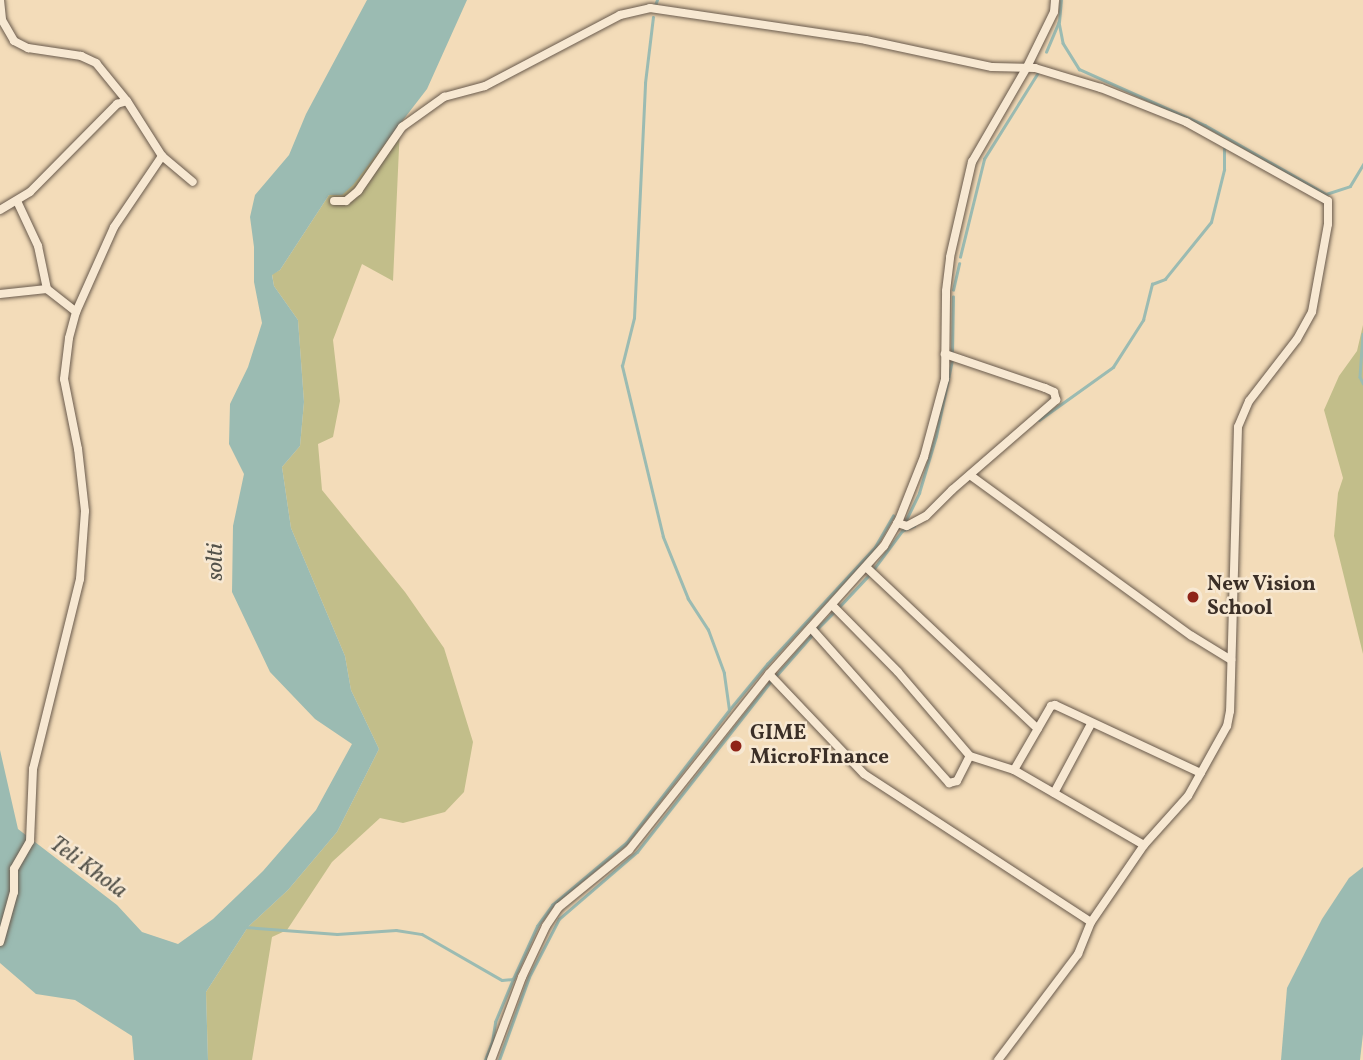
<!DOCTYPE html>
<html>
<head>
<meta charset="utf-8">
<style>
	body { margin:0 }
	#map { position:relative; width:1363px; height:1060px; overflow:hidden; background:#f3dcb9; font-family:Vollkorn,serif }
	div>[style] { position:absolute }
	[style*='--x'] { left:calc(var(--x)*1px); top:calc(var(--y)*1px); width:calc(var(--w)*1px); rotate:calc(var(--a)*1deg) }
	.green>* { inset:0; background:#c2be8a }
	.water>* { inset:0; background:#9bbbb2 }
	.stream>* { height:2.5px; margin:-1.25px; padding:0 1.25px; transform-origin:1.25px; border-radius:1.25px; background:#9bbbb2 }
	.roads { filter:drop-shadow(0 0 2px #695a4c) drop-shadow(0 0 2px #695a4c) }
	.street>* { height:8px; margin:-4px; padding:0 4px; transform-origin:4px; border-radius:4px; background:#f7e8d2 }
	.dots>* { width:19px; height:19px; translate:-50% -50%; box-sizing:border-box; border:4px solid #f7e8d2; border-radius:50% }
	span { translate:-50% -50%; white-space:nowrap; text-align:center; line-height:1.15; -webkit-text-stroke:5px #f7e8d2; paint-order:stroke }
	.poi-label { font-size:21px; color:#3b2f27; font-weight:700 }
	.left { translate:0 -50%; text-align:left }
	.water-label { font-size:23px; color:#53524a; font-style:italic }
</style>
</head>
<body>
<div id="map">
	<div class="green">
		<i style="clip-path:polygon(400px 126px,393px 281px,362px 264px,333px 340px,340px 401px,333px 437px,318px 444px,322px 490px,405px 592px,444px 648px,473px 742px,464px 792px,445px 812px,403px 823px,380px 818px,332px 862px,287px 930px,272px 937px,252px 1060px,208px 1060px,206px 992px,248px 927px,288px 890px,337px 832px,379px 749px,351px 690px,345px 656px,291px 528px,282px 467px,300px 446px,304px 402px,298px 320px,274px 286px,272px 274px,280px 270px,329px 195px)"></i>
		<i style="clip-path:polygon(1363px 325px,1363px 654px,1334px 536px,1338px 493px,1343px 478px,1324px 410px,1339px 376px,1357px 351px)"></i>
	</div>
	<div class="water">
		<i style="clip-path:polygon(367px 0,467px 0,427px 89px,353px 185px,342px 195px,329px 195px,280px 270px,272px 275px,274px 286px,298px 320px,304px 402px,300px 446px,282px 467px,291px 528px,345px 656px,351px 690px,379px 749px,337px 832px,288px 890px,248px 927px,206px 992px,208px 1060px,134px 1060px,132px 1036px,75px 1000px,36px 994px,0 963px,0 750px,18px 829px,117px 905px,142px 932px,178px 944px,213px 919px,263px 871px,316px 810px,352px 744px,315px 719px,270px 672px,232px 592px,233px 526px,244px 474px,229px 444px,230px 404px,248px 367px,262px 323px,254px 282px,254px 247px,250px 217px,255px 195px,289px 155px,306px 114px)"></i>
		<i style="clip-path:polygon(1363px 867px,1363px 1034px,1360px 1060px,1281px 1060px,1287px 988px,1322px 919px,1349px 878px)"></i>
	</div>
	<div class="stream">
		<i style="--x:655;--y:5;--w:5;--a:-68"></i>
		<i style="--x:1059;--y:22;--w:21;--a:79"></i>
		<i style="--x:1063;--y:43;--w:31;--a:58"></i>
		<i style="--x:1079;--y:69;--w:138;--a:24"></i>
		<i style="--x:1205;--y:125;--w:139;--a:29.7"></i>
		<i style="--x:1326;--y:194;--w:25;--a:-18"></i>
		<i style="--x:1350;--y:186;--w:26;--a:-59"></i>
		<i style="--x:1046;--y:52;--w:33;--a:-67"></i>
		<i style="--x:1059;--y:22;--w:22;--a:-85"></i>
		<i style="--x:960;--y:257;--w:101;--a:-76.2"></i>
		<i style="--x:984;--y:159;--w:104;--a:-58"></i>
		<i style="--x:953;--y:290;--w:27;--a:-77"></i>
		<i style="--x:1363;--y:334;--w:43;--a:94"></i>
		<i style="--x:1360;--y:377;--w:7;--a:63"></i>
		<i style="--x:952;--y:353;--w:56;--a:-89"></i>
		<i style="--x:1039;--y:420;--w:91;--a:-35.6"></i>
		<i style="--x:1113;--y:367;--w:56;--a:-57.4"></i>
		<i style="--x:1143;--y:320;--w:37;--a:-76"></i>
		<i style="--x:1152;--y:284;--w:14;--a:-21"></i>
		<i style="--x:1165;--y:279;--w:73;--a:-51.1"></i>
		<i style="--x:1211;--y:222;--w:54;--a:-76"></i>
		<i style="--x:1224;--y:170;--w:21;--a:-90"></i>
		<i style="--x:906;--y:520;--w:30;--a:-64"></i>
		<i style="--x:919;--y:493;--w:59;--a:-73.4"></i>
		<i style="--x:936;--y:436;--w:78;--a:-78.1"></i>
		<i style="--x:873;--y:570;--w:49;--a:-53.4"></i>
		<i style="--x:902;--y:531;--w:13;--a:-23"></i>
		<i style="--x:839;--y:607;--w:42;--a:-46.9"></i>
		<i style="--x:816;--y:630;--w:27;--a:-45"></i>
		<i style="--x:775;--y:677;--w:56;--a:-48.6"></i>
		<i style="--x:729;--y:710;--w:60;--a:-50.4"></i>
		<i style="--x:767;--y:664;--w:159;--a:-47.3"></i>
		<i style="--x:875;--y:547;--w:36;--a:-60"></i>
		<i style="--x:245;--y:927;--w:92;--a:4.4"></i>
		<i style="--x:337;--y:934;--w:59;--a:-3.9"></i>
		<i style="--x:396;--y:930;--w:26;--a:9"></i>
		<i style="--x:422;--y:934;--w:92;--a:29.9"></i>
		<i style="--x:502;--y:980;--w:11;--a:-5"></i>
		<i style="--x:513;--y:979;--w:58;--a:-65.6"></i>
		<i style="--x:537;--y:926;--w:26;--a:-54"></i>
		<i style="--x:552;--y:905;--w:97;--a:-40"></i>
		<i style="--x:626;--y:843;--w:168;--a:-52.2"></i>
		<i style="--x:729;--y:710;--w:37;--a:-98"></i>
		<i style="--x:724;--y:673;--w:46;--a:-110.4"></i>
		<i style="--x:708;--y:630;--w:37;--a:-123"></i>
		<i style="--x:688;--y:599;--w:67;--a:-112"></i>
		<i style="--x:663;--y:537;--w:176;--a:-103.5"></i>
		<i style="--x:622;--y:366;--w:49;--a:-76"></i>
		<i style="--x:634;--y:318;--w:235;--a:-87.3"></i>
		<i style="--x:645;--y:83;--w:66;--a:-83.1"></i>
		<i style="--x:485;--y:1060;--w:19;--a:-69"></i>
		<i style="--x:492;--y:1042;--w:20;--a:-81"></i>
		<i style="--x:495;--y:1022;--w:47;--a:-67.3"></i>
		<i style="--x:499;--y:1060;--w:88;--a:-70.1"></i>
		<i style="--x:529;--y:977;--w:65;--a:-62.7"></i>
		<i style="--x:559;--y:919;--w:103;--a:-40.7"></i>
		<i style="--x:637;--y:852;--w:219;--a:-51.9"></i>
	</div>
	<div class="roads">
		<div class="street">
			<i style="--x:0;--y:0;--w:20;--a:84"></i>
			<i style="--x:2;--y:20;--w:24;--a:60"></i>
			<i style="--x:14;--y:41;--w:16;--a:27"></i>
			<i style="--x:28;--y:48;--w:54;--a:8.6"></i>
			<i style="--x:81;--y:56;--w:17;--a:25"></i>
			<i style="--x:96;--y:63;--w:49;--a:50.8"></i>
			<i style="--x:127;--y:101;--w:65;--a:57.5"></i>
			<i style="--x:162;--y:156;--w:40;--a:40"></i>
			<i style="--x:17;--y:201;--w:50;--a:65"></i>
			<i style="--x:38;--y:246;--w:44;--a:78.2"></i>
			<i style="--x:334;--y:201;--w:12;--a:0"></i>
			<i style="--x:346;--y:201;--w:16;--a:-40"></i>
			<i style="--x:358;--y:191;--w:78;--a:-55.5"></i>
			<i style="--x:402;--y:127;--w:52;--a:-35.5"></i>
			<i style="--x:444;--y:97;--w:42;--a:-15"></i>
			<i style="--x:485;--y:86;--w:153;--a:-27.7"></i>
			<i style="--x:620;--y:15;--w:31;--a:-13"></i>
			<i style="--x:650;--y:8;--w:218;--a:8.4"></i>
			<i style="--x:866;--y:40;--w:129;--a:12.1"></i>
			<i style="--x:992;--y:67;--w:43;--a:1.3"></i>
			<i style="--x:1035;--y:68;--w:69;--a:16.9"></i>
			<i style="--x:1101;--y:88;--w:92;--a:21.8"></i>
			<i style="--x:1186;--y:122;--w:162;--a:29.1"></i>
			<i style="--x:1328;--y:201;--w:23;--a:90"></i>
			<i style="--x:1328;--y:224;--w:89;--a:100.3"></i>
			<i style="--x:1312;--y:312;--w:31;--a:119"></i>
			<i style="--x:1297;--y:339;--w:78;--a:127.7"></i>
			<i style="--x:1249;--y:401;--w:28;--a:113"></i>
			<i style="--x:1238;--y:427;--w:284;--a:91.6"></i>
			<i style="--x:1230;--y:711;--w:15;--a:101"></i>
			<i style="--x:1227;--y:726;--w:80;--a:119.1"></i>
			<i style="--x:1188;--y:796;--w:66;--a:131.9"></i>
			<i style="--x:1144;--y:845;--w:93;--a:124.5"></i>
			<i style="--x:1091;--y:922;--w:35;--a:112"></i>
			<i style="--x:1078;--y:954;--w:133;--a:127"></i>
			<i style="--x:0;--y:210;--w:35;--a:-31"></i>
			<i style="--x:30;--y:192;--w:124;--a:-45.3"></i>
			<i style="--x:117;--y:104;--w:10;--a:-17"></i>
			<i style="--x:0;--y:294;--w:47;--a:-6.1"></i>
			<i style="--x:47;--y:289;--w:37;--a:38"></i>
			<i style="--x:970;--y:475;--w:274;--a:36"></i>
			<i style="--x:1192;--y:636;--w:46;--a:31.6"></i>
			<i style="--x:897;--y:523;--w:10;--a:17"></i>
			<i style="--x:907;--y:526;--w:21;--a:-28"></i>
			<i style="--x:926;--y:516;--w:37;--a:-45"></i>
			<i style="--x:952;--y:490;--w:138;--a:-40.9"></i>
			<i style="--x:1056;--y:400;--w:8;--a:-104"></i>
			<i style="--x:1054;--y:392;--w:10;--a:-156"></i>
			<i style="--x:1045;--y:388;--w:106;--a:-161.2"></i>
			<i style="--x:866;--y:567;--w:236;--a:43.3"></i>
			<i style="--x:832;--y:605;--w:94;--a:45.4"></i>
			<i style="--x:898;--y:672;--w:111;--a:49.4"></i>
			<i style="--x:970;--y:756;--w:46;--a:17.7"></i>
			<i style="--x:1014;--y:770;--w:150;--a:30"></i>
			<i style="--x:811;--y:628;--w:208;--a:48.3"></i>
			<i style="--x:949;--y:783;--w:8;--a:-14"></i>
			<i style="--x:957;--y:781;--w:28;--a:-63"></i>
			<i style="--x:769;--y:674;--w:138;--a:46.5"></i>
			<i style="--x:864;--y:774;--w:271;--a:33.1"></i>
			<i style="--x:1014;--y:770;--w:74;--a:-60"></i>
			<i style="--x:1051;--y:706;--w:4;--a:-14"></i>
			<i style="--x:1055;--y:705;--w:161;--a:25"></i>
			<i style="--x:1054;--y:793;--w:78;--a:-61.8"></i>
			<i style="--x:0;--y:942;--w:52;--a:-74.4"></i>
			<i style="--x:14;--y:892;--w:23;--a:-90"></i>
			<i style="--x:14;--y:869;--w:32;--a:-60"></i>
			<i style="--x:30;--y:841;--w:72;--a:-87.6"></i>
			<i style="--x:33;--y:769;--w:196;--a:-76.1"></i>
			<i style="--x:80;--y:579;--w:68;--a:-85.8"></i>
			<i style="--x:85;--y:511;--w:62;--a:-96.4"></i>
			<i style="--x:78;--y:449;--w:71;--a:-101.3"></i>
			<i style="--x:64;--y:379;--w:41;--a:-83"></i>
			<i style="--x:69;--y:338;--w:27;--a:-75"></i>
			<i style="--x:76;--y:312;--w:93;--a:-65.9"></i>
			<i style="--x:114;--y:227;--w:86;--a:-55.9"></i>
			<i style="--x:491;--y:1060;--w:89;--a:-69.5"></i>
			<i style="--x:522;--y:977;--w:56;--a:-64.8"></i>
			<i style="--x:546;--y:926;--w:23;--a:-56"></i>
			<i style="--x:559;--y:907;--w:90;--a:-39.2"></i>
			<i style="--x:629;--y:850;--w:225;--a:-51.5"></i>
			<i style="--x:769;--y:674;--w:172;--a:-48.1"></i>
			<i style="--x:884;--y:546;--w:30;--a:-60"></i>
			<i style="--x:899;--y:520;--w:68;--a:-68.4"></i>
			<i style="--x:924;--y:457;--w:81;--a:-74.9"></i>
			<i style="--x:945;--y:379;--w:88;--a:-89.3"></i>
			<i style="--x:946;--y:291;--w:34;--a:-83"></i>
			<i style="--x:950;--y:257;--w:98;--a:-77"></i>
			<i style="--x:972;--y:162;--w:110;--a:-59.9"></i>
			<i style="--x:1027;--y:67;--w:61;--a:-63.9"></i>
			<i style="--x:1054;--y:12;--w:12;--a:-85"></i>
		</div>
	</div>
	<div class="dots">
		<i style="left:1193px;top:597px;background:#8f2418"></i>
		<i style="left:736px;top:746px;background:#8f2418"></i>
	</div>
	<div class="poi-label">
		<span class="left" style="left:1207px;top:597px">New Vision<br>School</span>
		<span class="left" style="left:750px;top:746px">GIME<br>MicroFInance</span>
	</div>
	<div class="water-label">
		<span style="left:216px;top:562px;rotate:-90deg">solti</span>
		<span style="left:88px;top:868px;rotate:36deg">Teli Khola</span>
	</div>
</div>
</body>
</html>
